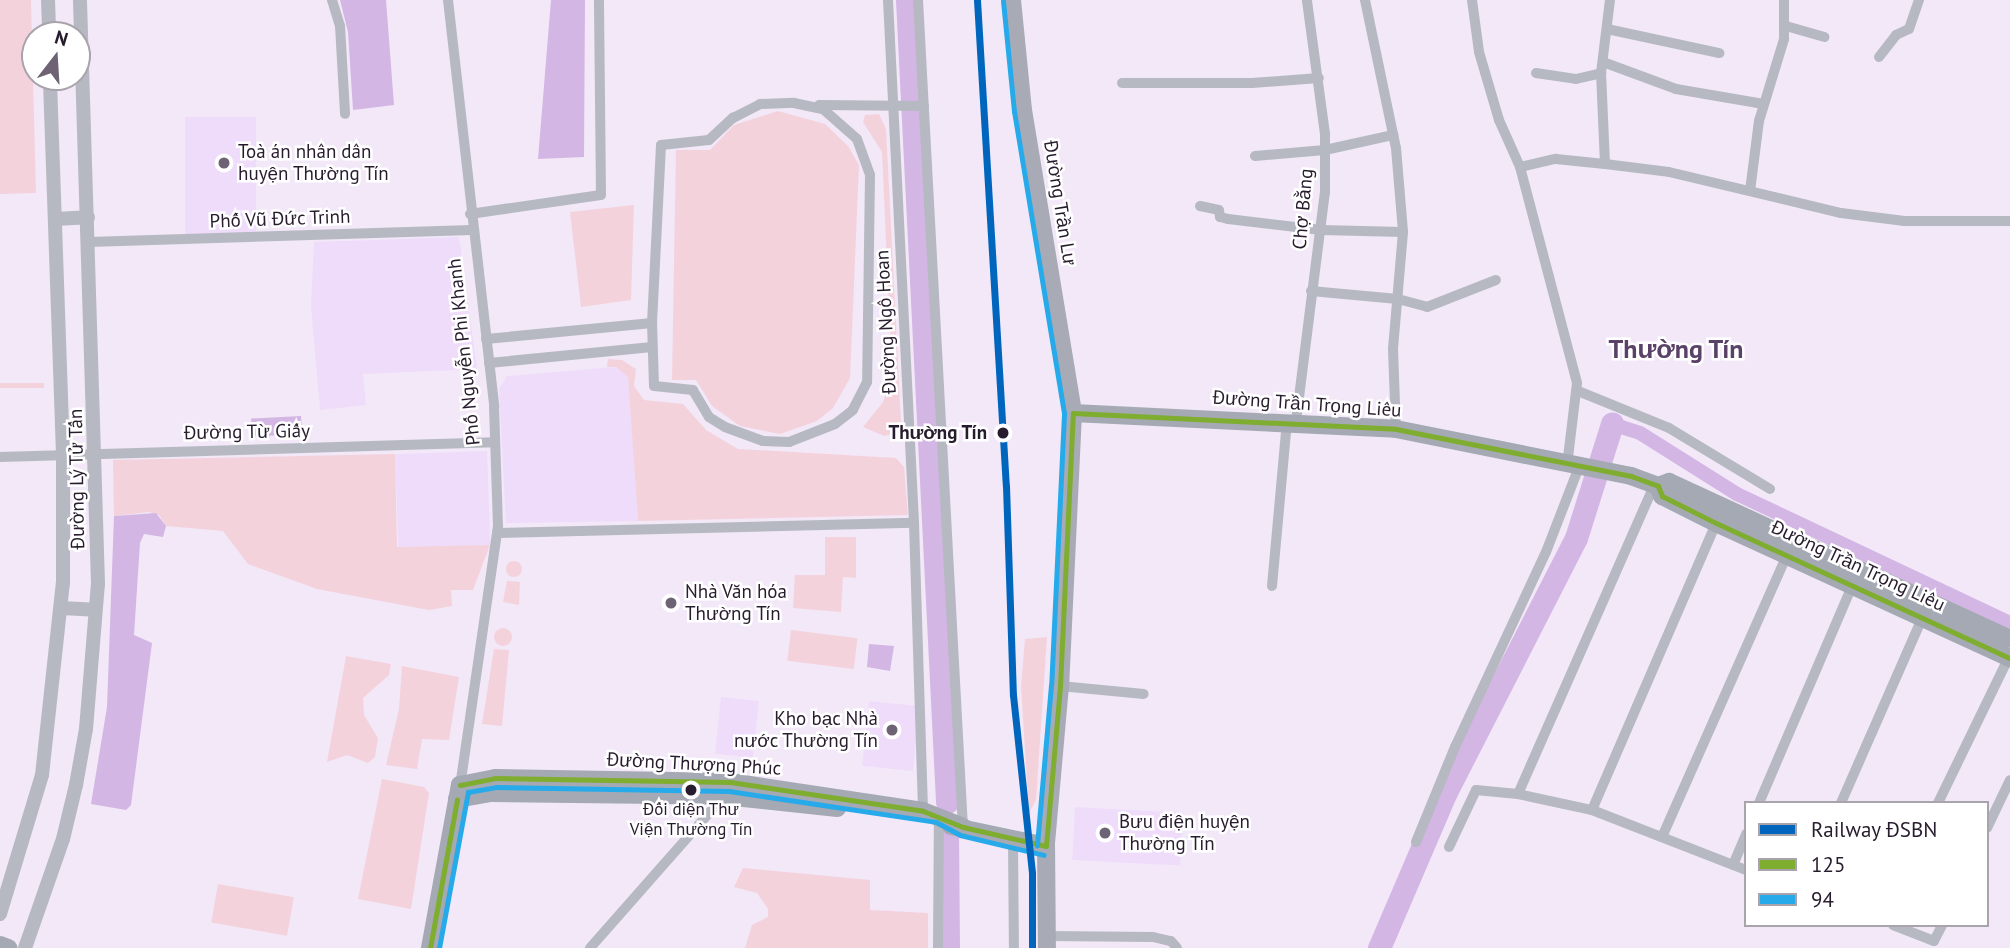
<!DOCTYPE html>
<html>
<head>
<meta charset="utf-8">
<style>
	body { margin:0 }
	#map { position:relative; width:2010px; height:948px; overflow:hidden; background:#f2e8f8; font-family:"PT Sans",sans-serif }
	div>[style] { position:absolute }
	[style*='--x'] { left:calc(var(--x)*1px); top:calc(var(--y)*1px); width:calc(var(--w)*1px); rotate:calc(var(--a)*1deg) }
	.built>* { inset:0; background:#efdcfb; transform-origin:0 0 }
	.green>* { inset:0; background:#f4d2dc; transform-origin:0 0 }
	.round { border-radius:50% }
	.water>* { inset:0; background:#d3b6e4; transform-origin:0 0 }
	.canal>* { height:14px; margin:-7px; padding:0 7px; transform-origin:7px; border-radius:7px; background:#d3b6e4 }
	.river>* { height:23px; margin:-11.5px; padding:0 11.5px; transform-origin:11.5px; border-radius:11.5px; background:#d3b6e4 }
	.minor>* { height:10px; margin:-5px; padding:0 5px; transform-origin:5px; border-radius:5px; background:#b6b9c2 }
	.tertiary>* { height:14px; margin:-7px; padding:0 7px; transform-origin:7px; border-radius:7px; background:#b6b9c2 }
	.primary>* { height:18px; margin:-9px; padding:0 9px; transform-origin:9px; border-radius:9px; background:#a5a9b3 }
	.trunk>* { height:18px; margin:-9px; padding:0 9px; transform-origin:9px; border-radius:9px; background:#a8abb6 }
	.bus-1>* { height:5px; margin:-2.5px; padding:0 2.5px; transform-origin:2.5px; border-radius:2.5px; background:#7fad30 }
	.bus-2>* { height:5px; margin:-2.5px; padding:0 2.5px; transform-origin:2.5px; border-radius:2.5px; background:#27aaea }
	.rail-1>* { height:7px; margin:-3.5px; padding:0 3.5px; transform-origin:3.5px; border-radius:3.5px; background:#0065bd }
	.dots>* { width:19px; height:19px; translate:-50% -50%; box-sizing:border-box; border:4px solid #fff; border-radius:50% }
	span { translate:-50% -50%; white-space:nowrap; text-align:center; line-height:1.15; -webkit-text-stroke:5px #fff; paint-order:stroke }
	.bus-label { font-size:17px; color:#271c2d }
	.poi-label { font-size:19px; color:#271c2d }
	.left { translate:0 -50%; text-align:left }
	.right { translate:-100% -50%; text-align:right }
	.street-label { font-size:19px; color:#271c2d }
	.stop-label { font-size:19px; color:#271c2d; font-weight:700 }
	.district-label { font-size:26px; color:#5a4168; font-weight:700 }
	.legend { position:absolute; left:1744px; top:801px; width:245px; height:126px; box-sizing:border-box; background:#fff; border:2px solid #a9a4ab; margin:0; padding:9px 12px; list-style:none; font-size:21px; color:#271c2d }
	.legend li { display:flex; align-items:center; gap:14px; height:35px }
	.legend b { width:35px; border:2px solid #a9a4ab }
	.north { position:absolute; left:21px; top:21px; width:70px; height:70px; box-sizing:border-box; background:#fff; border:2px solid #a9a4ab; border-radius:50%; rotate:17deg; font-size:19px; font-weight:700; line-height:28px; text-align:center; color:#271c2d }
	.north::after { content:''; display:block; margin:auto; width:24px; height:32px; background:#6e6374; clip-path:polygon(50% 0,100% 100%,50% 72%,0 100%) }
</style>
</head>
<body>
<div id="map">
	<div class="built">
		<i style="left:256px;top:117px;width:120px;height:71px;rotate:90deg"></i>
		<i style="clip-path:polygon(459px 237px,477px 369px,363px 374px,366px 405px,320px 410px,311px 306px,314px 242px)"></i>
		<i style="clip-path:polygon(616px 367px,628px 377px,638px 521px,506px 523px,499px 389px,507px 376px)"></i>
		<i style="left:487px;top:451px;width:94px;height:92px;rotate:88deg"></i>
		<i style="left:721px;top:697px;width:38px;height:57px;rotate:6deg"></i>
		<i style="left:869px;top:701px;width:51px;height:65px;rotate:6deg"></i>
		<i style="left:1075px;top:807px;width:108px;height:53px;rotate:3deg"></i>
	</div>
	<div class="green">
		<i style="clip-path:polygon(0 0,31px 0,36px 193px,0 194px)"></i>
		<i style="clip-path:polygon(778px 111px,825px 124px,848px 146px,859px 165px,850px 378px,833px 408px,817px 421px,780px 434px,740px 426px,712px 406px,696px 380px,672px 380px,676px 150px,710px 150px,734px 125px)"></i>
		<i style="clip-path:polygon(879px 114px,886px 129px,901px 423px,895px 433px,884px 436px,863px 427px,883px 402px,892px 374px,882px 152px,863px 122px,865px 115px)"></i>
		<i style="clip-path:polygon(634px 205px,631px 300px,581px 307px,570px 212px)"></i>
		<i style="clip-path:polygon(608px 359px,622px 360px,636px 369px,634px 386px,644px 400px,683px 404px,706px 430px,738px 449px,896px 458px,904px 467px,908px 515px,638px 521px,628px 377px,616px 367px,607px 367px)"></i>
		<i style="left:0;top:383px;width:44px;height:5px"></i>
		<i style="clip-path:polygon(395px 454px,397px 547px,490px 545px,473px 590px,451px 590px,452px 606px,429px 610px,317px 589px,248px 564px,223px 531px,166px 526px,159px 515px,149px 512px,114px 516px,113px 460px)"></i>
		<i style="clip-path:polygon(825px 537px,856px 537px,856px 578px,843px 577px,841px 612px,793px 608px,795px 575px,825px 575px)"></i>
		<i class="round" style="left:506px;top:561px;width:16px;height:16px"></i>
		<i style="clip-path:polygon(507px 581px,520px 582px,519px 605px,503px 602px)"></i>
		<i class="round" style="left:494px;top:628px;width:18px;height:18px"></i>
		<i style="left:791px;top:630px;width:67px;height:31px;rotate:7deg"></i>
		<i style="clip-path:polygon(1047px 637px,1036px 800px,1029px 813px,1021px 686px,1025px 639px)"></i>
		<i style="clip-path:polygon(494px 649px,509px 650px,502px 726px,482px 724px)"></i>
		<i style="clip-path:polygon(346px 656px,391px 664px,389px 675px,363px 698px,364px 715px,378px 738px,375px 757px,368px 763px,347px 755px,327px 762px)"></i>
		<i style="clip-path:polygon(402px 666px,459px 677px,449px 740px,422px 739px,417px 769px,386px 765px,399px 709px)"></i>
		<i style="clip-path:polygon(382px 779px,424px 787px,429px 793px,411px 909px,358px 899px)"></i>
		<i style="clip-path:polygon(743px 868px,870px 880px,870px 910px,928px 913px,928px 948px,745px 948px,752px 925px,768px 917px,768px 909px,757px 893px,734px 887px)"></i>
		<i style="left:218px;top:884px;width:77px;height:39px;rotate:10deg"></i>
	</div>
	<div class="water">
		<i style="clip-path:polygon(340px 0,386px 0,394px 105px,353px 110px,348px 32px)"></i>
		<i style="clip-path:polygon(551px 0,585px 0,584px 157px,538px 159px)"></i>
		<i style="left:301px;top:416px;width:18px;height:50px;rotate:87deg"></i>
		<i style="clip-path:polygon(156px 513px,166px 526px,163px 537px,144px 534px,140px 543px,134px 635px,152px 643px,131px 805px,126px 810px,91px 804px,107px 707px,114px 516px)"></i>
		<i style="clip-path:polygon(869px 644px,894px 646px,890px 671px,867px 667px)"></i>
	</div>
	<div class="canal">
		<i style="--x:1612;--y:424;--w:29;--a:18"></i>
		<i style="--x:1640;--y:433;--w:115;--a:32.2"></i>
		<i style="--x:1737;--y:494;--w:302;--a:25.3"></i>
	</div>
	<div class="river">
		<i style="--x:907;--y:0;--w:803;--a:87.14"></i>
		<i style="--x:947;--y:833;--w:115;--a:89.5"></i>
		<i style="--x:1379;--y:948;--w:170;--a:-66.8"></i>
		<i style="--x:1446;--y:792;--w:285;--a:-62.9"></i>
		<i style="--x:1576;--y:538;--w:120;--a:-72.5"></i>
	</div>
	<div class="minor">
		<i style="--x:332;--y:0;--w:27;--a:73"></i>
		<i style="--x:340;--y:26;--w:88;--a:86.7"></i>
		<i style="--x:448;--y:0;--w:409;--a:83.5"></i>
		<i style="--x:494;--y:406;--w:120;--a:88.1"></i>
		<i style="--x:498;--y:526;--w:262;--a:98.3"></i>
		<i style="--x:888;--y:0;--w:524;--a:87.15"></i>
		<i style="--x:914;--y:523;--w:288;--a:88.2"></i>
		<i style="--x:918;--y:0;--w:828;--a:86.89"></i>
		<i style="--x:1365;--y:0;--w:151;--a:78.2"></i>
		<i style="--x:1396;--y:148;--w:84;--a:85.2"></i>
		<i style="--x:1403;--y:232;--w:117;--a:94.9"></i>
		<i style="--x:1393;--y:349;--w:80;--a:87.9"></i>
		<i style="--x:1472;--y:0;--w:52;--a:82.3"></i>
		<i style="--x:1479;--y:52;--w:71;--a:73.6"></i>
		<i style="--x:1499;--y:120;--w:51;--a:65.9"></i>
		<i style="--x:1520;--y:167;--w:37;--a:-13"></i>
		<i style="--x:1556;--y:159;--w:49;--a:5.8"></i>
		<i style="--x:1605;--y:164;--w:64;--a:7.1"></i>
		<i style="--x:1669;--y:172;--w:177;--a:13.4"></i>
		<i style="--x:1841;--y:213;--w:64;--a:7.2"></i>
		<i style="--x:1904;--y:221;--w:106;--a:0"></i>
		<i style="--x:1786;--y:26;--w:40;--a:16"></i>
		<i style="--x:1607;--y:29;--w:115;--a:12.1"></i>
		<i style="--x:1879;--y:57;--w:28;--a:-52"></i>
		<i style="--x:1896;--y:35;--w:14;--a:-25"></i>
		<i style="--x:1909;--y:29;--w:31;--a:-71"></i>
		<i style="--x:1603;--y:62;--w:78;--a:20.3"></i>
		<i style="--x:1676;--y:89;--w:89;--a:9.7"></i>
		<i style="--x:1536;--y:73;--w:40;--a:8.5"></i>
		<i style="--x:1576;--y:79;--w:26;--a:-13"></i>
		<i style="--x:1122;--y:83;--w:130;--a:0"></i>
		<i style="--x:1252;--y:83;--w:67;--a:-4.3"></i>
		<i style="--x:760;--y:104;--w:34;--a:-2"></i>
		<i style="--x:794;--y:103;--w:30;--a:12"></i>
		<i style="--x:823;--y:109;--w:45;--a:41.4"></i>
		<i style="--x:857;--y:139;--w:38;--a:70"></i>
		<i style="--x:870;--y:175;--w:207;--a:90.8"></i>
		<i style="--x:867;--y:382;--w:31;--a:117"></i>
		<i style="--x:853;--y:410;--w:23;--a:142"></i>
		<i style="--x:835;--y:424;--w:49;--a:158.6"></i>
		<i style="--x:789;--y:442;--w:26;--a:-178"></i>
		<i style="--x:763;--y:441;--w:40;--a:-159.8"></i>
		<i style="--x:725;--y:427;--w:19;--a:-148"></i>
		<i style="--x:709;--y:417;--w:31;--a:-121"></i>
		<i style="--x:693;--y:390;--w:39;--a:-174"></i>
		<i style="--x:654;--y:386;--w:63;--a:-91.8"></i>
		<i style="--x:652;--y:323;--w:178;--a:-87.1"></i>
		<i style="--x:661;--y:145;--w:48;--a:-5.9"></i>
		<i style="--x:709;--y:140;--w:33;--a:-43"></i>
		<i style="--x:733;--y:118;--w:30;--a:-27"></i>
		<i style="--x:819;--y:105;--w:105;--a:0.5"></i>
		<i style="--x:1255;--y:156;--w:70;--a:-4.9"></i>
		<i style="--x:1325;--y:150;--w:70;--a:-12.4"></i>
		<i style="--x:1605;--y:164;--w:91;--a:-92.5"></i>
		<i style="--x:1601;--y:73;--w:74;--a:-83"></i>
		<i style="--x:1520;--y:167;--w:223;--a:75.2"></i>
		<i style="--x:1577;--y:383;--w:84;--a:96.9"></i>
		<i style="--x:1750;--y:191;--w:71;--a:-82.7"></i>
		<i style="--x:1759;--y:121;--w:86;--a:-73"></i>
		<i style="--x:1784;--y:39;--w:39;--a:-90"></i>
		<i style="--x:1200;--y:206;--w:19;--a:12"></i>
		<i style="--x:1219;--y:210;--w:7;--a:82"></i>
		<i style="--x:1220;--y:217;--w:8;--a:14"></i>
		<i style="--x:1228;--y:219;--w:94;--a:6.7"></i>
		<i style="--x:1321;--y:230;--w:82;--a:1.4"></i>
		<i style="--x:470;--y:214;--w:132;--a:-8.3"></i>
		<i style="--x:601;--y:195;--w:195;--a:-90.6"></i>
		<i style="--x:89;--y:242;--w:383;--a:-1.8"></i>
		<i style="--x:1311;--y:291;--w:87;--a:5.3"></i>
		<i style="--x:1398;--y:299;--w:30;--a:15"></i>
		<i style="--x:1427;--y:307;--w:74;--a:-21.4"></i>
		<i style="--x:486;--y:339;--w:167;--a:-5.5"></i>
		<i style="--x:489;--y:363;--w:164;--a:-5.6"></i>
		<i style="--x:1578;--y:391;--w:98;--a:22.1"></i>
		<i style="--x:1669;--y:428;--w:118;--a:31.1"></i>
		<i style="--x:1296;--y:421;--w:231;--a:-82.8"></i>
		<i style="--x:1325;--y:192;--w:58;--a:-90"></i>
		<i style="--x:1325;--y:134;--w:135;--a:-97.7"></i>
		<i style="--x:0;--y:457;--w:495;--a:-1.7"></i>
		<i style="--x:497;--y:533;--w:417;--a:-1.4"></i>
		<i style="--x:1272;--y:586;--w:166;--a:-84.8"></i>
		<i style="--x:1060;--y:686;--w:84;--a:5.4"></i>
		<i style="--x:1518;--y:794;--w:76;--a:12.2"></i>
		<i style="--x:1592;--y:810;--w:165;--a:21.3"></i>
		<i style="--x:1759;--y:803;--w:234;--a:-66.8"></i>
		<i style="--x:1841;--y:803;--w:206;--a:-66.3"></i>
		<i style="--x:1938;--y:803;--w:162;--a:-64.1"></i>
		<i style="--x:1592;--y:810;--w:313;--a:-66.6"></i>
		<i style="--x:1987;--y:828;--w:53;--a:-64.4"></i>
		<i style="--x:1662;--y:837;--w:306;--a:-66.1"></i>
		<i style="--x:1013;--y:841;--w:107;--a:89.5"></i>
		<i style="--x:1416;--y:842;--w:103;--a:-67.7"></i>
		<i style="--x:1455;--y:747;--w:215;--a:-65"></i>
		<i style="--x:1546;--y:552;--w:91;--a:-68.8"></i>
		<i style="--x:1449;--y:847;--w:63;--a:-64.7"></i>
		<i style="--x:1476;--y:790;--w:42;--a:5.4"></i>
		<i style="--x:1518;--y:794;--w:338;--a:-66.2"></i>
		<i style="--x:1733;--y:865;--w:34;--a:-67"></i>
		<i style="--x:1893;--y:925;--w:44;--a:21.3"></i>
		<i style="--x:1934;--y:941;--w:18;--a:-63"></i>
		<i style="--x:1046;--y:936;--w:107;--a:0.5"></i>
		<i style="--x:1153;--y:937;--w:18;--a:13"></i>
		<i style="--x:1171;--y:941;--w:9;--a:49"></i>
		<i style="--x:590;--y:948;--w:204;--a:-48.6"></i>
		<i style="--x:938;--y:948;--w:134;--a:-89.6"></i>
	</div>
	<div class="tertiary">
		<i style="--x:48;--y:0;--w:35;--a:88"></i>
		<i style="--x:55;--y:219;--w:33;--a:-3"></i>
		<i style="--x:61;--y:608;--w:34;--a:3"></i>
		<i style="--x:0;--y:914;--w:145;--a:-73.2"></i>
		<i style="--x:42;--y:775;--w:193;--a:-83.8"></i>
		<i style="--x:63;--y:583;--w:129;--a:-90"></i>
		<i style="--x:63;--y:454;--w:377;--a:-92"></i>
		<i style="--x:25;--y:948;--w:115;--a:-70.8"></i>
		<i style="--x:63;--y:839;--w:56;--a:-76.5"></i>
		<i style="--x:76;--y:785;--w:57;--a:-79.9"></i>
		<i style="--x:86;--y:729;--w:145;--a:-85.3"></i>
		<i style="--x:98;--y:584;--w:584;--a:-91.77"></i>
	</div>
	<div class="primary">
		<i style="--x:1073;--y:413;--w:323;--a:2.8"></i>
		<i style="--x:1396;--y:429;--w:240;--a:11.3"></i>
		<i style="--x:1631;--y:476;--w:29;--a:20"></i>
		<i style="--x:1658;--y:486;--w:12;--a:-20"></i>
		<i style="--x:1669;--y:482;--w:375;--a:24.7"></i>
		<i style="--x:1658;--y:486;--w:11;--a:68"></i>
		<i style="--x:1662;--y:496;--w:60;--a:26.6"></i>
		<i style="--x:1716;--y:523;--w:324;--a:24.7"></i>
		<i style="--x:457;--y:799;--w:36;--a:-10"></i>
		<i style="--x:492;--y:793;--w:233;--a:0.7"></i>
		<i style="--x:725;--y:796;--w:113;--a:6.1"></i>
		<i style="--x:951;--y:826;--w:97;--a:11.9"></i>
		<i style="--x:0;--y:945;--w:9;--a:21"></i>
		<i style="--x:430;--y:948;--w:166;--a:-79.6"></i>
		<i style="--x:460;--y:785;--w:36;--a:-11"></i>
		<i style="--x:495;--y:778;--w:235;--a:1"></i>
		<i style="--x:730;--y:782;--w:195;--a:8.5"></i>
		<i style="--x:923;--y:811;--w:43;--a:21.8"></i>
	</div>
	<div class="trunk">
		<i style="--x:1012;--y:0;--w:111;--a:84.3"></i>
		<i style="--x:1023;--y:110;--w:307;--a:80.6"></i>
		<i style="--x:1073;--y:413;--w:273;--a:92.7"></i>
		<i style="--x:1060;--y:686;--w:157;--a:95.1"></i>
		<i style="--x:1046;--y:842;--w:106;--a:89.5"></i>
	</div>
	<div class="bus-1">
		<i style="--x:1073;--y:413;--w:323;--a:2.8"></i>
		<i style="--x:1396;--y:429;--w:240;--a:11.3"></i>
		<i style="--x:1631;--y:476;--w:29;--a:20"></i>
		<i style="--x:1658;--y:486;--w:11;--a:68"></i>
		<i style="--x:1662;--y:496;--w:60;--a:26.6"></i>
		<i style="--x:1716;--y:523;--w:324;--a:24.7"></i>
		<i style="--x:460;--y:785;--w:36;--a:-11"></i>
		<i style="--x:495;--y:778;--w:235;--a:1"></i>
		<i style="--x:730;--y:782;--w:195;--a:8.5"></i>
		<i style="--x:923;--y:811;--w:43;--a:21.8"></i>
		<i style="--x:963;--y:827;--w:85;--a:12.9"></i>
		<i style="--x:1046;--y:846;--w:161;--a:-85"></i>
		<i style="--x:1060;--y:686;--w:273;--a:-87.3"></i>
		<i style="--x:430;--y:948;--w:151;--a:-79.7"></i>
	</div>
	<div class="bus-2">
		<i style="--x:1003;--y:1;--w:111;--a:84.3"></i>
		<i style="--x:1014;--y:111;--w:307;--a:80.6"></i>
		<i style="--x:1064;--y:414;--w:271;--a:92.7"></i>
		<i style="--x:1051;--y:685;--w:161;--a:95"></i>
		<i style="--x:439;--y:948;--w:159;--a:-79.5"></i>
		<i style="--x:468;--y:792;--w:28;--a:-10"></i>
		<i style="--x:496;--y:787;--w:233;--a:1"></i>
		<i style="--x:729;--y:791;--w:209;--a:8.5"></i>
		<i style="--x:936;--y:822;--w:27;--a:28"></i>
		<i style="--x:960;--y:835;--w:86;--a:13.4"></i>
	</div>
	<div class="rail-1">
		<i style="--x:977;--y:0;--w:487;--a:86.6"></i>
		<i style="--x:1006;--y:486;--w:209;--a:88.1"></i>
		<i style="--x:1013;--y:695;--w:179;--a:83.9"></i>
		<i style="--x:1032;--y:873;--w:75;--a:90"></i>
	</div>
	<div class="dots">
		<i style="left:224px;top:163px;background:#6e6374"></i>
		<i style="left:1003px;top:433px;background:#271c2d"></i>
		<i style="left:671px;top:603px;background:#6e6374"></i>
		<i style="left:892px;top:730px;background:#6e6374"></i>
		<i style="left:691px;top:790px;background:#271c2d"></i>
		<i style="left:1105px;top:833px;background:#6e6374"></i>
	</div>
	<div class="bus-label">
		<span style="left:691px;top:820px">Đối diện Thư<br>Viện Thường Tín</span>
	</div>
	<div class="poi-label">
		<span class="left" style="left:238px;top:163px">Toà án nhân dân<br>huyện Thường Tín</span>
		<span class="left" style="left:685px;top:603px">Nhà Văn hóa<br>Thường Tín</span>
		<span class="right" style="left:878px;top:730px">Kho bạc Nhà<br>nước Thường Tín</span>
		<span class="left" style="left:1119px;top:833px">Bưu điện huyện<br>Thường Tín</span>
	</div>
	<div class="street-label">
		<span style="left:1060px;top:203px;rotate:81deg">Đường Trần Lư</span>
		<span style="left:1303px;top:209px;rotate:-85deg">Chợ Bằng</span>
		<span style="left:280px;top:219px;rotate:-2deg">Phố Vũ Đức Trinh</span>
		<span style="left:886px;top:322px;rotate:-93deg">Đường Ngô Hoan</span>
		<span style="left:464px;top:352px;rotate:-96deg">Phố Nguyễn Phi Khanh</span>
		<span style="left:1307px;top:404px;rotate:4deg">Đường Trần Trọng Liêu</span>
		<span style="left:247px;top:432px;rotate:-1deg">Đường Từ Giấy</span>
		<span style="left:77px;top:479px;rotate:-91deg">Đường Lý Tử Tấn</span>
		<span style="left:1858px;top:566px;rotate:25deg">Đường Trần Trọng Liêu</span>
		<span style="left:694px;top:764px;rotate:3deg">Đường Thượng Phúc</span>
	</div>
	<div class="stop-label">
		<span class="right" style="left:987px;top:433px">Thường Tín</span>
	</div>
	<div class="district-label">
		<span style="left:1676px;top:349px">Thường Tín</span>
	</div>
	<ul class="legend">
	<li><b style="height:9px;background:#0065bd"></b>Railway ĐSBN</li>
	<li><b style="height:9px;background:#7fad30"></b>125</li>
	<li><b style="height:9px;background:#27aaea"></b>94</li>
	</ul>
	<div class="north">N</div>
</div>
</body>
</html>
